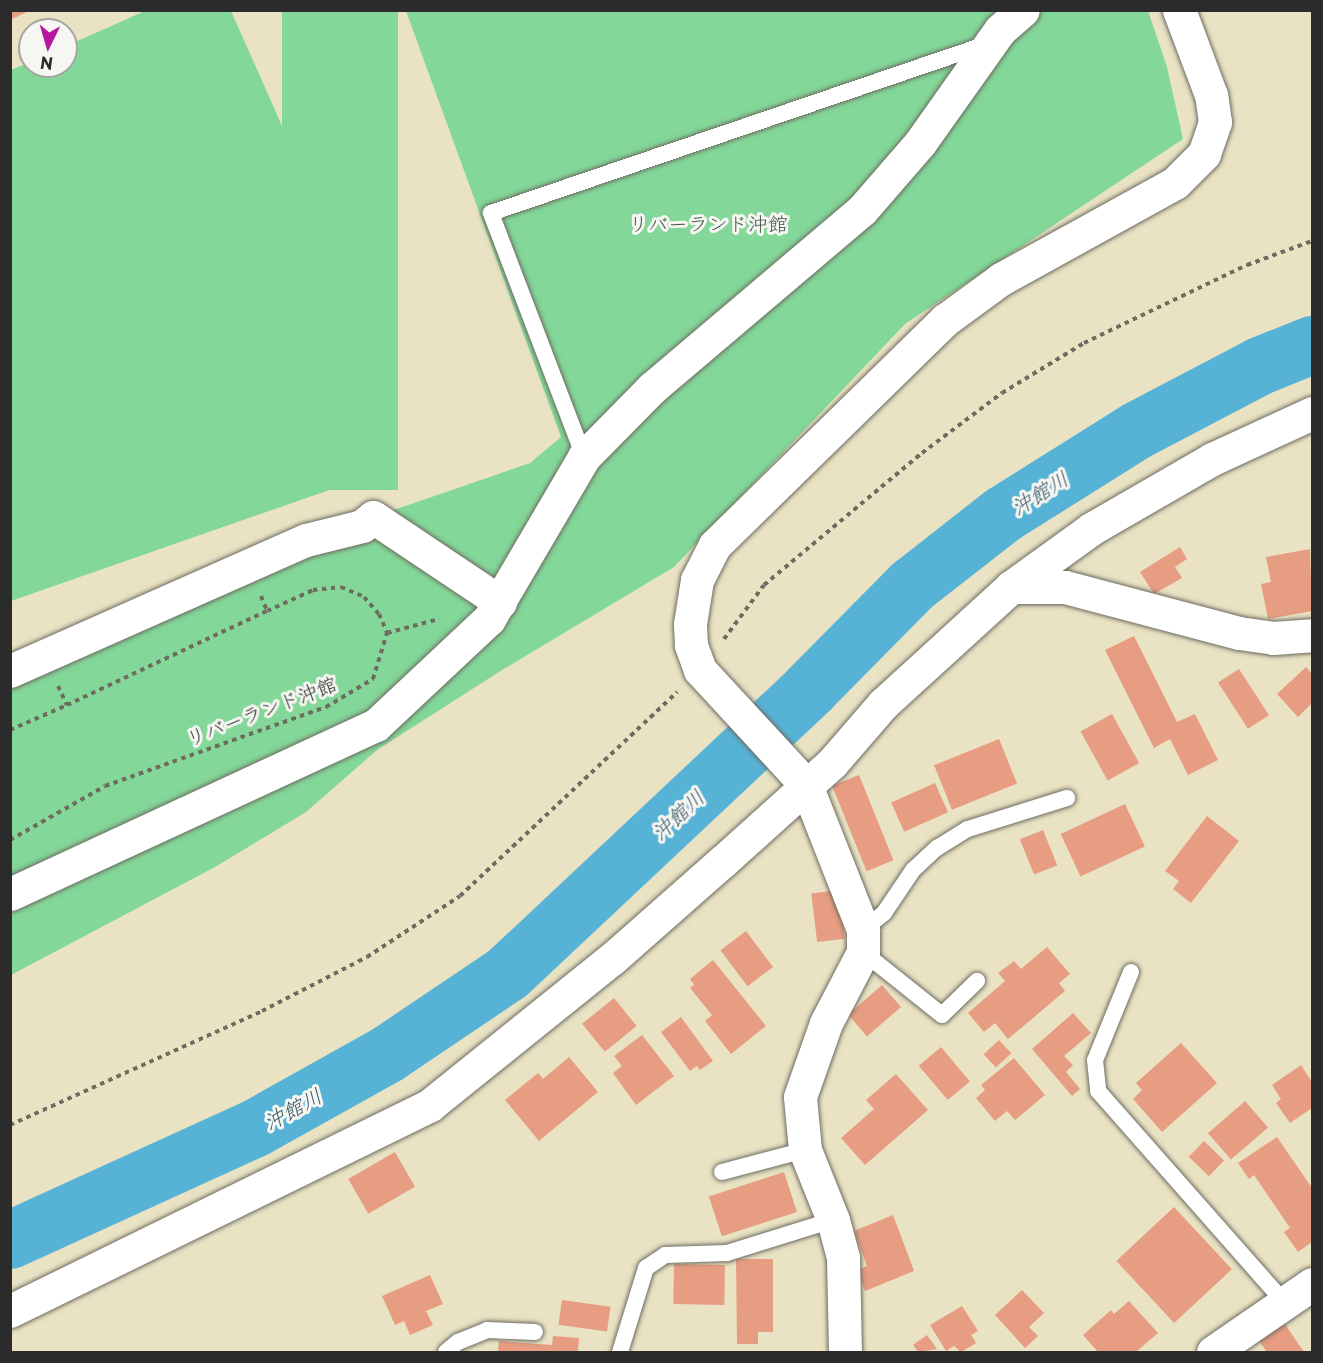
<!DOCTYPE html>
<html>
<head>
<meta charset="utf-8">
<style>
	body { margin:0 }
	#map { position:relative; width:1323px; height:1363px; overflow:hidden; background:#e9e3c4; font-family:"Playpen Sans","Klee One",sans-serif }
	div>[style] { position:absolute }
	[style*='--x'] { left:calc(var(--x)*1px); top:calc(var(--y)*1px); width:calc(var(--w)*1px); rotate:calc(var(--a)*1deg) }
	.green>* { inset:0; background:#83d799; transform-origin:0 0 }
	.river>* { height:58px; margin:-29px; padding:0 29px; transform-origin:29px; border-radius:29px; background:#57b3d5 }
	.building>* { inset:0; background:#e79d82; transform-origin:0 0 }
	.path>* { height:4px; margin-top:-2px; transform-origin:0; background:repeating-linear-gradient(90deg,#6e6b61 0 4.5px,transparent 0 9px) }
	.roads { filter:drop-shadow(0 0 2px #6e6b61) drop-shadow(0 0 2px #6e6b61) }
	.service>* { height:16px; margin:-8px; padding:0 8px; transform-origin:8px; border-radius:8px; background:#fff }
	.minor>* { height:33px; margin:-16.5px; padding:0 16.5px; transform-origin:16.5px; border-radius:16.5px; background:#fff }
	.tertiary>* { height:33px; margin:-16.5px; padding:0 16.5px; transform-origin:16.5px; border-radius:16.5px; background:#fff }
	span { translate:-50% -50%; white-space:nowrap; text-align:center; line-height:1.15; -webkit-text-stroke:6px #f6f6f2; paint-order:stroke }
	.park-label { font-size:20px; color:#415646 }
	.street-label { font-size:20px; color:#2b2b2b }
	.water-label { font-size:21px; color:#3a5b66; font-style:italic }
	.frame { position:absolute; inset:0; border:12px solid #2b2b2b; pointer-events:none }
	.north { position:absolute; left:18px; top:18px; width:60px; height:60px; box-sizing:border-box; background:#f6f6f2; border:2px solid #a5a5a2; border-radius:50%; rotate:185deg; font-size:16px; font-weight:700; line-height:24px; text-align:center; color:#2b2b2b }
	.north::after { content:''; display:block; margin:auto; width:21px; height:27px; background:#b5179e; clip-path:polygon(50% 0,100% 100%,50% 72%,0 100%) }
</style>
</head>
<body>
<div id="map">
	<div class="green">
		<i style="clip-path:polygon(145px 11px,231px 11px,393px 376px,358px 480px,11px 601px,11px 70px,30px 62px,30px 66px,66px 66px,66px 46px)"></i>
		<i style="left:282px;top:11px;width:116px;height:479px"></i>
		<i style="clip-path:polygon(406px 11px,1148px 11px,1167px 67px,1183px 139px,905px 324px,674px 567px,502px 670px,377px 750px,306px 812px,215px 867px,11px 975px,11px 685px,333px 531px,530px 463px,561px 437px)"></i>
	</div>
	<div class="river">
		<i style="--x:10;--y:1240;--w:268;--a:-24.5"></i>
		<i style="--x:254;--y:1129;--w:154;--a:-29.2"></i>
		<i style="--x:388;--y:1054;--w:145;--a:-34"></i>
		<i style="--x:508;--y:973;--w:415;--a:-43.2"></i>
		<i style="--x:810;--y:689;--w:146;--a:-45.3"></i>
		<i style="--x:913;--y:585;--w:115;--a:-38"></i>
		<i style="--x:1004;--y:514;--w:158;--a:-32.1"></i>
		<i style="--x:1138;--y:430;--w:138;--a:-27.7"></i>
		<i style="--x:1260;--y:366;--w:56;--a:-22"></i>
	</div>
	<div class="building">
		<i style="clip-path:polygon(10px 10px,31px 10px,10px 20px)"></i>
		<i style="clip-path:polygon(1180px 547px,1187px 559px,1175px 567px,1182px 578px,1154px 594px,1140px 572px)"></i>
		<i style="clip-path:polygon(1310px 549px,1312px 611px,1268px 619px,1261px 584px,1271px 582px,1266px 557px)"></i>
		<i style="clip-path:polygon(1134px 636px,1177px 722px,1195px 714px,1218px 760px,1188px 775px,1170px 739px,1154px 748px,1105px 650px)"></i>
		<i style="clip-path:polygon(1306px 667px,1312px 674px,1312px 703px,1298px 717px,1277px 694px)"></i>
		<i style="left:1239px;top:669px;width:55px;height:25px;rotate:57deg"></i>
		<i style="left:1112px;top:714px;width:56px;height:36px;rotate:61deg"></i>
		<i style="left:999px;top:739px;width:48px;height:70px;rotate:68deg"></i>
		<i style="left:859px;top:775px;width:92px;height:29px;rotate:68deg"></i>
		<i style="left:935px;top:783px;width:32px;height:48px;rotate:66deg"></i>
		<i style="left:1125px;top:804px;width:47px;height:71px;rotate:65deg"></i>
		<i style="clip-path:polygon(1207px 816px,1239px 841px,1191px 903px,1173px 889px,1179px 881px,1165px 871px)"></i>
		<i style="left:1043px;top:830px;width:38px;height:25px;rotate:68deg"></i>
		<i style="left:839px;top:890px;width:49px;height:28px;rotate:83deg"></i>
		<i style="left:746px;top:931px;width:45px;height:32px;rotate:53deg"></i>
		<i style="clip-path:polygon(1047px 947px,1070px 974px,1059px 983px,1065px 991px,1008px 1039px,995px 1023px,984px 1032px,968px 1013px,1005px 981px,998px 973px,1014px 961px,1021px 969px)"></i>
		<i style="clip-path:polygon(713px 960px,766px 1026px,731px 1054px,705px 1021px,712px 1015px,690px 988px,694px 985px,690px 979px)"></i>
		<i style="left:882px;top:985px;width:29px;height:45px;rotate:49deg"></i>
		<i style="left:614px;top:998px;width:36px;height:41px;rotate:51deg"></i>
		<i style="clip-path:polygon(1073px 1013px,1091px 1033px,1064px 1056px,1073px 1065px,1066px 1072px,1080px 1089px,1072px 1096px,1032px 1049px)"></i>
		<i style="clip-path:polygon(681px 1017px,713px 1061px,700px 1070px,697px 1066px,690px 1071px,661px 1032px)"></i>
		<i style="clip-path:polygon(642px 1035px,674px 1076px,636px 1105px,613px 1073px,622px 1066px,614px 1056px)"></i>
		<i style="left:999px;top:1040px;width:18px;height:21px;rotate:47deg"></i>
		<i style="clip-path:polygon(1181px 1043px,1217px 1083px,1162px 1132px,1133px 1099px,1142px 1090px,1136px 1083px)"></i>
		<i style="left:941px;top:1047px;width:45px;height:29px;rotate:50deg"></i>
		<i style="clip-path:polygon(569px 1057px,598px 1092px,539px 1141px,505px 1100px,538px 1073px,543px 1079px)"></i>
		<i style="clip-path:polygon(1014px 1058px,1045px 1095px,1015px 1120px,1007px 1111px,995px 1121px,976px 1098px,985px 1090px,981px 1085px)"></i>
		<i style="clip-path:polygon(1301px 1065px,1312px 1082px,1312px 1108px,1290px 1123px,1276px 1103px,1281px 1099px,1272px 1085px)"></i>
		<i style="clip-path:polygon(896px 1074px,928px 1110px,865px 1165px,841px 1138px,874px 1109px,866px 1100px)"></i>
		<i style="left:1245px;top:1101px;width:35px;height:49px;rotate:49deg"></i>
		<i style="clip-path:polygon(1277px 1137px,1312px 1188px,1312px 1242px,1298px 1252px,1284px 1232px,1290px 1228px,1254px 1175px,1249px 1179px,1238px 1163px)"></i>
		<i style="left:1204px;top:1141px;width:28px;height:22px;rotate:44deg"></i>
		<i style="left:395px;top:1152px;width:40px;height:54px;rotate:60deg"></i>
		<i style="left:784px;top:1172px;width:42px;height:79px;rotate:72deg"></i>
		<i style="left:1174px;top:1207px;width:85px;height:79px;rotate:47deg"></i>
		<i style="clip-path:polygon(893px 1215px,914px 1271px,865px 1291px,857px 1270px,867px 1266px,854px 1231px)"></i>
		<i style="clip-path:polygon(736px 1259px,773px 1259px,773px 1332px,758px 1332px,758px 1344px,737px 1344px)"></i>
		<i style="left:674px;top:1264px;width:51px;height:40px;rotate:1deg"></i>
		<i style="clip-path:polygon(430px 1275px,443px 1304px,426px 1311px,433px 1325px,410px 1335px,404px 1321px,395px 1325px,382px 1296px)"></i>
		<i style="clip-path:polygon(1022px 1290px,1044px 1313px,1029px 1327px,1038px 1336px,1025px 1348px,995px 1315px)"></i>
		<i style="left:562px;top:1300px;width:49px;height:25px;rotate:8deg"></i>
		<i style="clip-path:polygon(1129px 1301px,1158px 1333px,1136px 1352px,1098px 1352px,1083px 1335px,1111px 1310px,1114px 1314px)"></i>
		<i style="clip-path:polygon(962px 1306px,978px 1331px,971px 1335px,976px 1343px,961px 1352px,954px 1346px,946px 1351px,930px 1325px)"></i>
		<i style="clip-path:polygon(1285px 1324px,1304px 1352px,1267px 1352px,1259px 1341px)"></i>
		<i style="clip-path:polygon(927px 1335px,937px 1349px,918px 1352px,913px 1345px)"></i>
		<i style="clip-path:polygon(553px 1336px,579px 1338px,578px 1352px,498px 1352px,499px 1341px,552px 1345px)"></i>
	</div>
	<div class="path">
		<i style="--x:261;--y:596;--w:16;--a:68"></i>
		<i style="--x:267;--y:611;--w:51;--a:-24.5"></i>
		<i style="--x:313;--y:590;--w:28;--a:-6"></i>
		<i style="--x:341;--y:587;--w:25;--a:23"></i>
		<i style="--x:364;--y:597;--w:23;--a:49"></i>
		<i style="--x:379;--y:614;--w:21;--a:67"></i>
		<i style="--x:724;--y:639;--w:67;--a:-53.5"></i>
		<i style="--x:764;--y:585;--w:206;--a:-39.9"></i>
		<i style="--x:922;--y:453;--w:100;--a:-36.9"></i>
		<i style="--x:1002;--y:393;--w:96;--a:-31.4"></i>
		<i style="--x:1084;--y:343;--w:181;--a:-25.6"></i>
		<i style="--x:1247;--y:265;--w:69;--a:-20.3"></i>
		<i style="--x:58;--y:686;--w:21;--a:65"></i>
		<i style="--x:67;--y:705;--w:221;--a:-25.2"></i>
		<i style="--x:10;--y:730;--w:62;--a:-23.7"></i>
		<i style="--x:10;--y:840;--w:109;--a:-29.6"></i>
		<i style="--x:105;--y:786;--w:235;--a:-19.7"></i>
		<i style="--x:326;--y:707;--w:55;--a:-30.8"></i>
		<i style="--x:373;--y:679;--w:48;--a:-73.1"></i>
		<i style="--x:387;--y:633;--w:54;--a:-15.1"></i>
		<i style="--x:10;--y:1125;--w:277;--a:-24.3"></i>
		<i style="--x:262;--y:1011;--w:118;--a:-27.2"></i>
		<i style="--x:367;--y:957;--w:111;--a:-33.3"></i>
		<i style="--x:460;--y:896;--w:298;--a:-43.2"></i>
	</div>
	<div class="roads">
		<div class="service">
			<i style="--x:584;--y:457;--w:261;--a:-110.9"></i>
			<i style="--x:491;--y:213;--w:521;--a:-18.82"></i>
			<i style="--x:863;--y:930;--w:27;--a:-39"></i>
			<i style="--x:884;--y:913;--w:52;--a:-56"></i>
			<i style="--x:913;--y:870;--w:33;--a:-43"></i>
			<i style="--x:937;--y:848;--w:36;--a:-32"></i>
			<i style="--x:968;--y:829;--w:104;--a:-17.4"></i>
			<i style="--x:863;--y:952;--w:101;--a:38.6"></i>
			<i style="--x:942;--y:1015;--w:49;--a:-44.2"></i>
			<i style="--x:1131;--y:972;--w:95;--a:112.2"></i>
			<i style="--x:1095;--y:1060;--w:31;--a:84"></i>
			<i style="--x:1098;--y:1091;--w:283;--a:48.6"></i>
			<i style="--x:722;--y:1172;--w:86;--a:-14.8"></i>
			<i style="--x:446;--y:1352;--w:16;--a:-40"></i>
			<i style="--x:458;--y:1342;--w:31;--a:-22"></i>
			<i style="--x:487;--y:1330;--w:48;--a:2.4"></i>
			<i style="--x:620;--y:1352;--w:88;--a:-72.8"></i>
			<i style="--x:646;--y:1268;--w:23;--a:-34"></i>
			<i style="--x:665;--y:1255;--w:62;--a:-1.8"></i>
			<i style="--x:727;--y:1253;--w:111;--a:-17.3"></i>
		</div>
		<div class="minor">
			<i style="--x:1011;--y:587;--w:54;--a:0"></i>
			<i style="--x:1065;--y:587;--w:180;--a:14.8"></i>
			<i style="--x:1239;--y:633;--w:34;--a:8"></i>
			<i style="--x:1273;--y:638;--w:39;--a:-4"></i>
			<i style="--x:700;--y:670;--w:156;--a:47.3"></i>
			<i style="--x:806;--y:785;--w:156;--a:68.5"></i>
			<i style="--x:863;--y:930;--w:22;--a:90"></i>
			<i style="--x:863;--y:952;--w:80;--a:117.5"></i>
			<i style="--x:826;--y:1023;--w:78;--a:109.4"></i>
			<i style="--x:800;--y:1097;--w:53;--a:84.6"></i>
			<i style="--x:805;--y:1150;--w:75;--a:68.2"></i>
			<i style="--x:833;--y:1220;--w:38;--a:75"></i>
			<i style="--x:843;--y:1257;--w:95;--a:88.8"></i>
			<i style="--x:10;--y:671;--w:324;--a:-23.9"></i>
			<i style="--x:306;--y:540;--w:58;--a:-14"></i>
			<i style="--x:362;--y:526;--w:14;--a:-39"></i>
			<i style="--x:373;--y:517;--w:153;--a:33.8"></i>
			<i style="--x:10;--y:894;--w:403;--a:-24.8"></i>
			<i style="--x:376;--y:725;--w:155;--a:-43.2"></i>
			<i style="--x:489;--y:619;--w:188;--a:-59.6"></i>
			<i style="--x:584;--y:457;--w:97;--a:-45.4"></i>
			<i style="--x:652;--y:388;--w:275;--a:-40.3"></i>
			<i style="--x:862;--y:210;--w:89;--a:-49.1"></i>
			<i style="--x:920;--y:143;--w:138;--a:-54.7"></i>
			<i style="--x:1000;--y:30;--w:30;--a:-41"></i>
			<i style="--x:10;--y:1311;--w:468;--a:-26.1"></i>
			<i style="--x:430;--y:1105;--w:235;--a:-38.8"></i>
			<i style="--x:613;--y:958;--w:145;--a:-41.4"></i>
			<i style="--x:722;--y:862;--w:148;--a:-42"></i>
			<i style="--x:832;--y:763;--w:78;--a:-49.2"></i>
			<i style="--x:883;--y:704;--w:173;--a:-42.4"></i>
			<i style="--x:1011;--y:587;--w:99;--a:-35.9"></i>
			<i style="--x:1091;--y:529;--w:140;--a:-30"></i>
			<i style="--x:1212;--y:459;--w:110;--a:-24.7"></i>
		</div>
		<div class="tertiary">
			<i style="--x:700;--y:670;--w:27;--a:-110"></i>
			<i style="--x:691;--y:645;--w:21;--a:-93"></i>
			<i style="--x:690;--y:624;--w:45;--a:-81"></i>
			<i style="--x:697;--y:580;--w:39;--a:-63"></i>
			<i style="--x:715;--y:545;--w:322;--a:-44.4"></i>
			<i style="--x:945;--y:320;--w:69;--a:-36.2"></i>
			<i style="--x:1001;--y:279;--w:199;--a:-28.9"></i>
			<i style="--x:1175;--y:183;--w:41;--a:-45"></i>
			<i style="--x:1204;--y:154;--w:34;--a:-71"></i>
			<i style="--x:1215;--y:122;--w:27;--a:-98"></i>
			<i style="--x:1211;--y:95;--w:91;--a:-110.6"></i>
			<i style="--x:1213;--y:1352;--w:120;--a:-34.5"></i>
		</div>
	</div>
	<div class="park-label">
		<span style="left:708px;top:223px">リバーランド沖館</span>
	</div>
	<div class="street-label">
		<span style="left:261px;top:711px;rotate:-21deg">リバーランド沖館</span>
	</div>
	<div class="water-label">
		<span style="left:1039px;top:492px;rotate:-32deg">沖館川</span>
		<span style="left:677px;top:814px;rotate:-43deg">沖館川</span>
		<span style="left:292px;top:1108px;rotate:-29deg">沖館川</span>
	</div>
	<div class="frame"></div>
	<div class="north">N</div>
</div>
</body>
</html>
